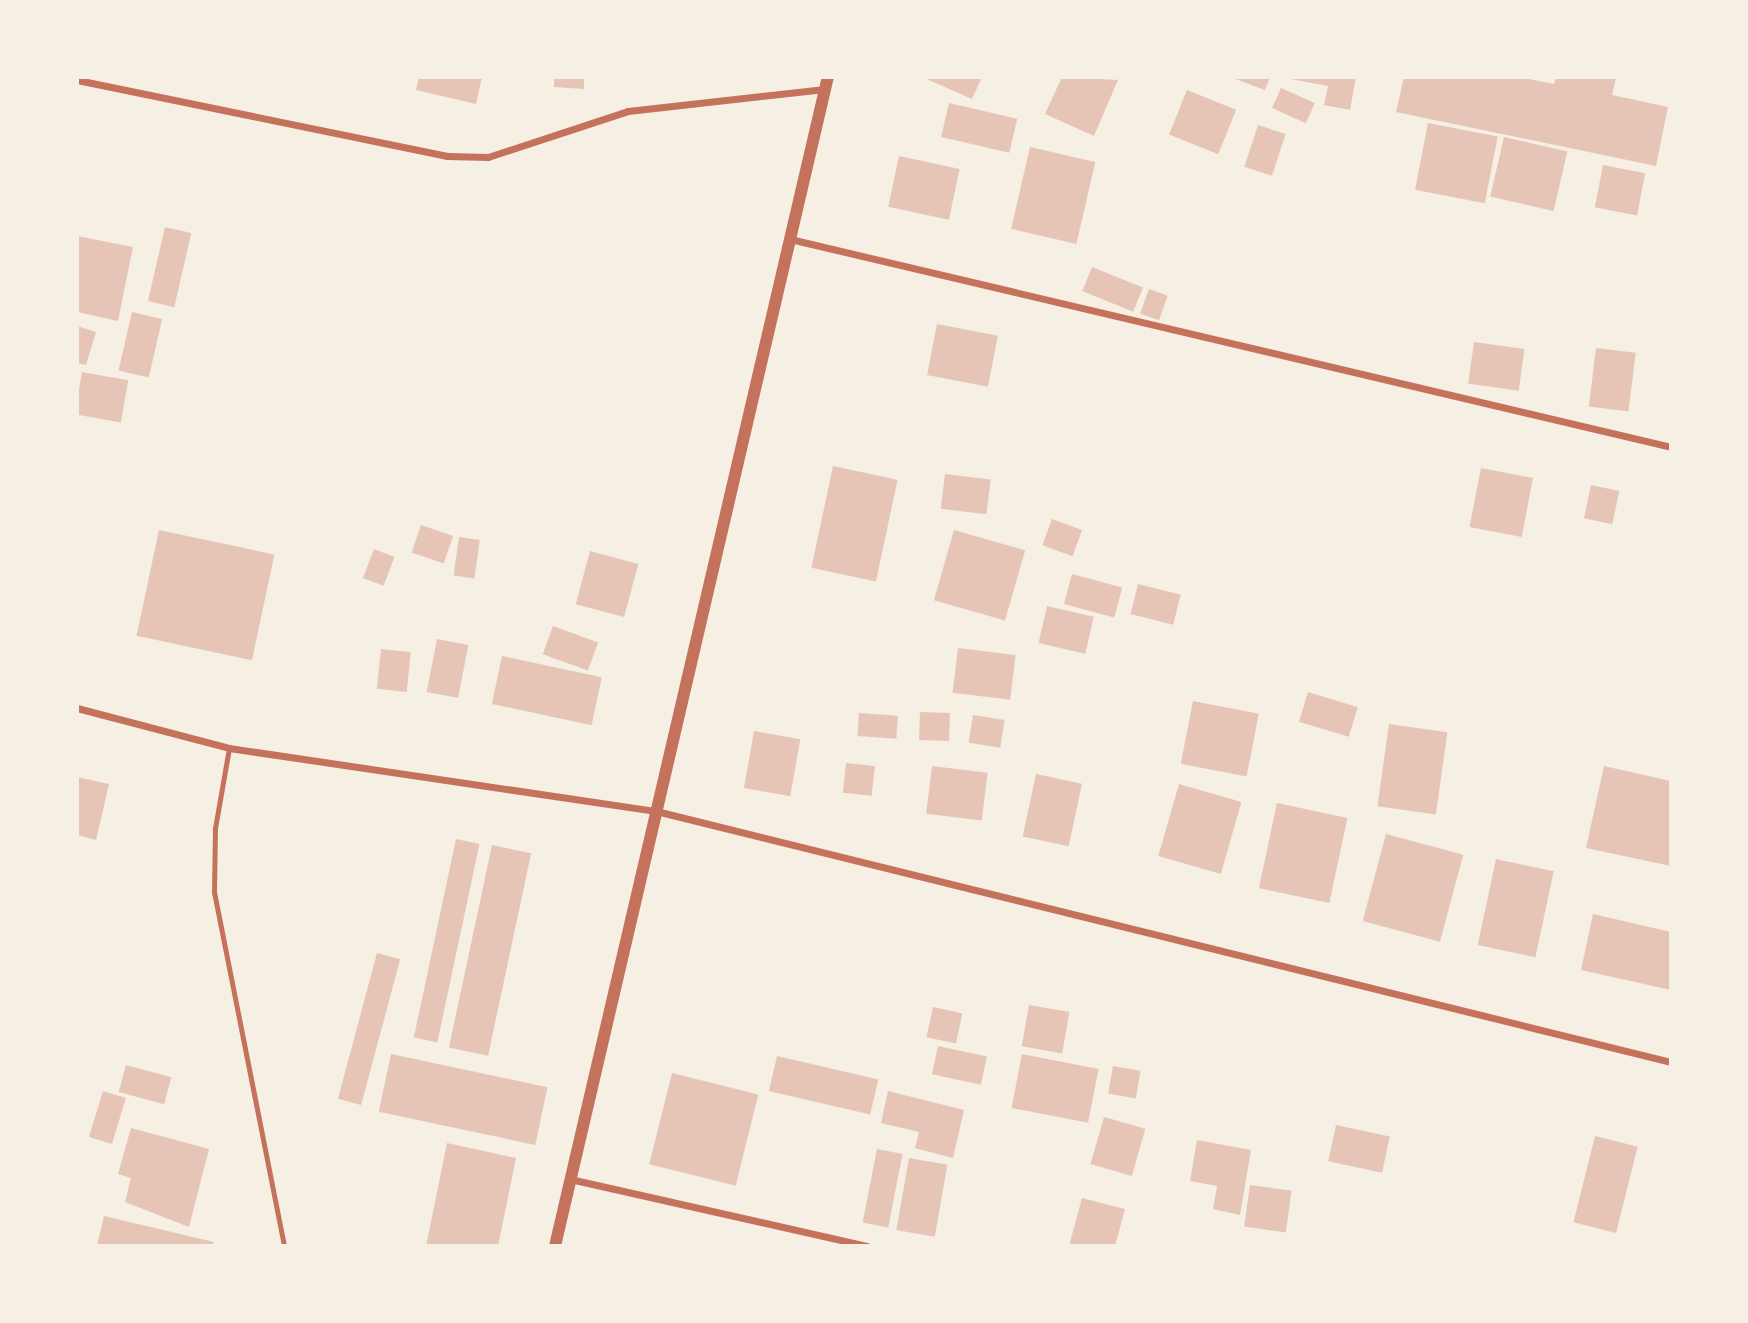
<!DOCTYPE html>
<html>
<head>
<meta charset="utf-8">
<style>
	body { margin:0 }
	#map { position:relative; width:1748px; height:1323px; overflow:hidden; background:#f6efe4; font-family:Raleway,sans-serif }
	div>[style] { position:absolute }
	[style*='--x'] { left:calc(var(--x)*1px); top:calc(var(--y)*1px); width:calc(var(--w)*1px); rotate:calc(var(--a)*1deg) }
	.building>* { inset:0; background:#e6c5b7; transform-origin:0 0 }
	.service>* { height:5px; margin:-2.5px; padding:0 2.5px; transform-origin:2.5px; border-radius:2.5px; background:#c5725c }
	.minor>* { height:7px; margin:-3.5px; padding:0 3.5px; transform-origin:3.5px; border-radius:3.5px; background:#c5725c }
	.tertiary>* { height:12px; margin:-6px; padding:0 6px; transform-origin:6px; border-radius:6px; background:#c5725c }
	span { translate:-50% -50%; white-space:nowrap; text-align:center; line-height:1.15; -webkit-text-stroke:7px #f6efe4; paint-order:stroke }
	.frame { position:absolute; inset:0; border:79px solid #f6efe4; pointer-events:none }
</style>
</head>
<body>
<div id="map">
	<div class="building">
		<i style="clip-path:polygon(419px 77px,482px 77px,476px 104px,416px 90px)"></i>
		<i style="clip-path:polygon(554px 77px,584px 77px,584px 89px,554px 87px)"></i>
		<i style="clip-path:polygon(922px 77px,982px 77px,972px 99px)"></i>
		<i style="clip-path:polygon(1062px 77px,1118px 80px,1094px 136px,1045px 114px)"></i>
		<i style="clip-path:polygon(1230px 77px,1270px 77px,1265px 90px)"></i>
		<i style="clip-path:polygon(1356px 77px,1350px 110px,1324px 105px,1328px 86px,1285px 78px)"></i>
		<i style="clip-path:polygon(1404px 77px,1519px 77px,1554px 84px,1556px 77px,1616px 77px,1612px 95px,1668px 107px,1656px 166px,1396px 112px)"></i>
		<i style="left:1281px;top:88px;width:37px;height:22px;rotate:24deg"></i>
		<i style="left:1187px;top:90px;width:53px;height:48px;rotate:22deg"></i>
		<i style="left:949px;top:103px;width:70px;height:35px;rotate:13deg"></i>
		<i style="left:1428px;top:123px;width:71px;height:68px;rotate:11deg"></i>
		<i style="left:1258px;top:125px;width:29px;height:44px;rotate:18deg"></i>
		<i style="left:1504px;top:137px;width:65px;height:61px;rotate:13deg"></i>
		<i style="left:1030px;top:147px;width:67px;height:84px;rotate:13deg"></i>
		<i style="left:899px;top:156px;width:62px;height:52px;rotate:12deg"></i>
		<i style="left:1603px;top:165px;width:43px;height:43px;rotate:11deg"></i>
		<i style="left:165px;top:227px;width:27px;height:76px;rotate:13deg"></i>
		<i style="clip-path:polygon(77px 236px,133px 247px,118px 321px,77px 312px)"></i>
		<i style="left:1092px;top:267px;width:55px;height:26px;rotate:22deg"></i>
		<i style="left:1149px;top:289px;width:20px;height:26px;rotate:20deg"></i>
		<i style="left:132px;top:312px;width:31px;height:60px;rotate:13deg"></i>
		<i style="left:937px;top:324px;width:62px;height:52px;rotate:11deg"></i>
		<i style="clip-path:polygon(77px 326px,96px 332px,86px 365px,77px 363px)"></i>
		<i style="left:1474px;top:342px;width:51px;height:42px;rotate:8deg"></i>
		<i style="left:1596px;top:348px;width:40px;height:59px;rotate:7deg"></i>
		<i style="left:82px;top:372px;width:47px;height:43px;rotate:10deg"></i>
		<i style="left:833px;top:466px;width:66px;height:104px;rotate:12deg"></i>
		<i style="left:1481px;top:468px;width:53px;height:60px;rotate:11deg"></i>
		<i style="left:945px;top:474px;width:46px;height:35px;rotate:7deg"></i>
		<i style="left:1591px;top:485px;width:29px;height:34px;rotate:12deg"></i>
		<i style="left:1052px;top:519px;width:32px;height:28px;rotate:20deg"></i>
		<i style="left:421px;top:525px;width:34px;height:29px;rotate:19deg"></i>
		<i style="left:159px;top:530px;width:118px;height:108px;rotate:12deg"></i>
		<i style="left:954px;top:530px;width:74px;height:73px;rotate:16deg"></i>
		<i style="left:459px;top:537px;width:21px;height:39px;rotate:8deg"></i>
		<i style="left:374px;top:549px;width:22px;height:31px;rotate:21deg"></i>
		<i style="left:590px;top:551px;width:50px;height:55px;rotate:15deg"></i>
		<i style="left:1072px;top:574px;width:52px;height:31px;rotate:15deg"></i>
		<i style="left:1138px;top:584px;width:44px;height:31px;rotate:14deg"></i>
		<i style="left:1047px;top:606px;width:48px;height:38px;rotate:13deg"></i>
		<i style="left:553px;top:626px;width:48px;height:30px;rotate:20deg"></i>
		<i style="left:437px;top:639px;width:32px;height:54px;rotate:11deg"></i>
		<i style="left:958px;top:648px;width:58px;height:45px;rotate:7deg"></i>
		<i style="left:381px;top:649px;width:30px;height:40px;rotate:6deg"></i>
		<i style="left:502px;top:656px;width:102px;height:49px;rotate:12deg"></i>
		<i style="left:1308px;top:692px;width:52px;height:31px;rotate:17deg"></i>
		<i style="left:1193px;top:701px;width:67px;height:64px;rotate:11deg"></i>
		<i style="left:920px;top:712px;width:30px;height:28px;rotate:2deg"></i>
		<i style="left:859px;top:713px;width:39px;height:23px;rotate:4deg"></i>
		<i style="left:973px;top:715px;width:32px;height:28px;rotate:9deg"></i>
		<i style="left:1389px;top:724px;width:59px;height:83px;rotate:8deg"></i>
		<i style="left:754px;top:731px;width:47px;height:58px;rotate:10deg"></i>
		<i style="left:846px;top:763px;width:29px;height:30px;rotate:6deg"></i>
		<i style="left:932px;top:766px;width:56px;height:48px;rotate:7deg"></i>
		<i style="clip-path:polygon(1604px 766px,1671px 781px,1671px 866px,1586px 848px)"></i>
		<i style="left:1036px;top:774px;width:47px;height:64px;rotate:12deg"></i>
		<i style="clip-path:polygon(77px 777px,109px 784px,96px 840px,77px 835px)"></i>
		<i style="left:1179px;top:784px;width:65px;height:75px;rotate:16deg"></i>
		<i style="left:1277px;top:803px;width:72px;height:87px;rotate:12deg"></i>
		<i style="left:1386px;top:834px;width:80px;height:90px;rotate:15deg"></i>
		<i style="left:456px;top:839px;width:24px;height:203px;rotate:12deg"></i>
		<i style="left:492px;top:845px;width:40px;height:207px;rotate:12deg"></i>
		<i style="left:1496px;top:859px;width:59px;height:88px;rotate:12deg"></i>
		<i style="clip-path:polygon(1593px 914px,1671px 932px,1671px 990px,1581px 970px)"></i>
		<i style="left:377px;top:953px;width:24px;height:151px;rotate:15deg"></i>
		<i style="left:1029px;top:1005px;width:41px;height:42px;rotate:10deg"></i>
		<i style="left:933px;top:1007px;width:30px;height:31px;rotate:12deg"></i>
		<i style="left:938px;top:1046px;width:50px;height:29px;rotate:12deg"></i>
		<i style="left:391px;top:1054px;width:160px;height:59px;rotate:12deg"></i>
		<i style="left:1022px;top:1054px;width:78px;height:55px;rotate:11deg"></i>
		<i style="left:777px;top:1056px;width:104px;height:36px;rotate:13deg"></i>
		<i style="left:126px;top:1065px;width:47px;height:28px;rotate:15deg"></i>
		<i style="left:1113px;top:1066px;width:28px;height:28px;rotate:10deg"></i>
		<i style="left:672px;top:1073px;width:89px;height:94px;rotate:14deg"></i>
		<i style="left:103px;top:1091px;width:24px;height:48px;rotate:17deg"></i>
		<i style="clip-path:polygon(888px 1091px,964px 1110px,953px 1158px,915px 1148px,919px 1132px,881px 1123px)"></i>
		<i style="left:1104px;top:1117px;width:43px;height:49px;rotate:16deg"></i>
		<i style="left:1336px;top:1125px;width:55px;height:37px;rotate:12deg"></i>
		<i style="clip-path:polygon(131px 1128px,209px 1149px,189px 1227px,125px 1202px,131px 1178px,118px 1174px)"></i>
		<i style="left:1595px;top:1136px;width:44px;height:89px;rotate:14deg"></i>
		<i style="clip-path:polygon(1197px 1140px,1251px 1150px,1240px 1215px,1213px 1209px,1217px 1186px,1190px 1181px)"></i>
		<i style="clip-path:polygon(447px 1143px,516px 1158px,498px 1246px,426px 1246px)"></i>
		<i style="left:877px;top:1149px;width:26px;height:75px;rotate:11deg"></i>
		<i style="left:909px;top:1158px;width:39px;height:73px;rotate:10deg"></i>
		<i style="left:1250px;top:1185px;width:42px;height:42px;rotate:8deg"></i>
		<i style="clip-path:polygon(1082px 1198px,1125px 1209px,1115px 1246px,1069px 1246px)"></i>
		<i style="clip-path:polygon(104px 1216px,214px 1242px,213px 1246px,97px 1246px)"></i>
	</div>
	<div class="service">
		<i style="--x:229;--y:748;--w:81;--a:99.9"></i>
		<i style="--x:215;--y:828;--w:64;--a:90.9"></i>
		<i style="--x:214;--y:892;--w:361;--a:78.8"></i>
	</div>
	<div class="minor">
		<i style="--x:77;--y:80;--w:378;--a:11.6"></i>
		<i style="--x:447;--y:156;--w:41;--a:1.4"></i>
		<i style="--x:488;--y:157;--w:147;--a:-18.2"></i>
		<i style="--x:628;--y:111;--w:198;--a:-6.4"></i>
		<i style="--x:790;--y:239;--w:905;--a:13.28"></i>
		<i style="--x:77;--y:708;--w:157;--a:14.7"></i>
		<i style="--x:229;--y:748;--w:432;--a:8.4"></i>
		<i style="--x:656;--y:811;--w:1046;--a:13.89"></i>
		<i style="--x:570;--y:1179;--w:305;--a:12.7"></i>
	</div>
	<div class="tertiary">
		<i style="--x:555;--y:1246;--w:1200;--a:-76.86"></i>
	</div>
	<div class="frame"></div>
</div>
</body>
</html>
